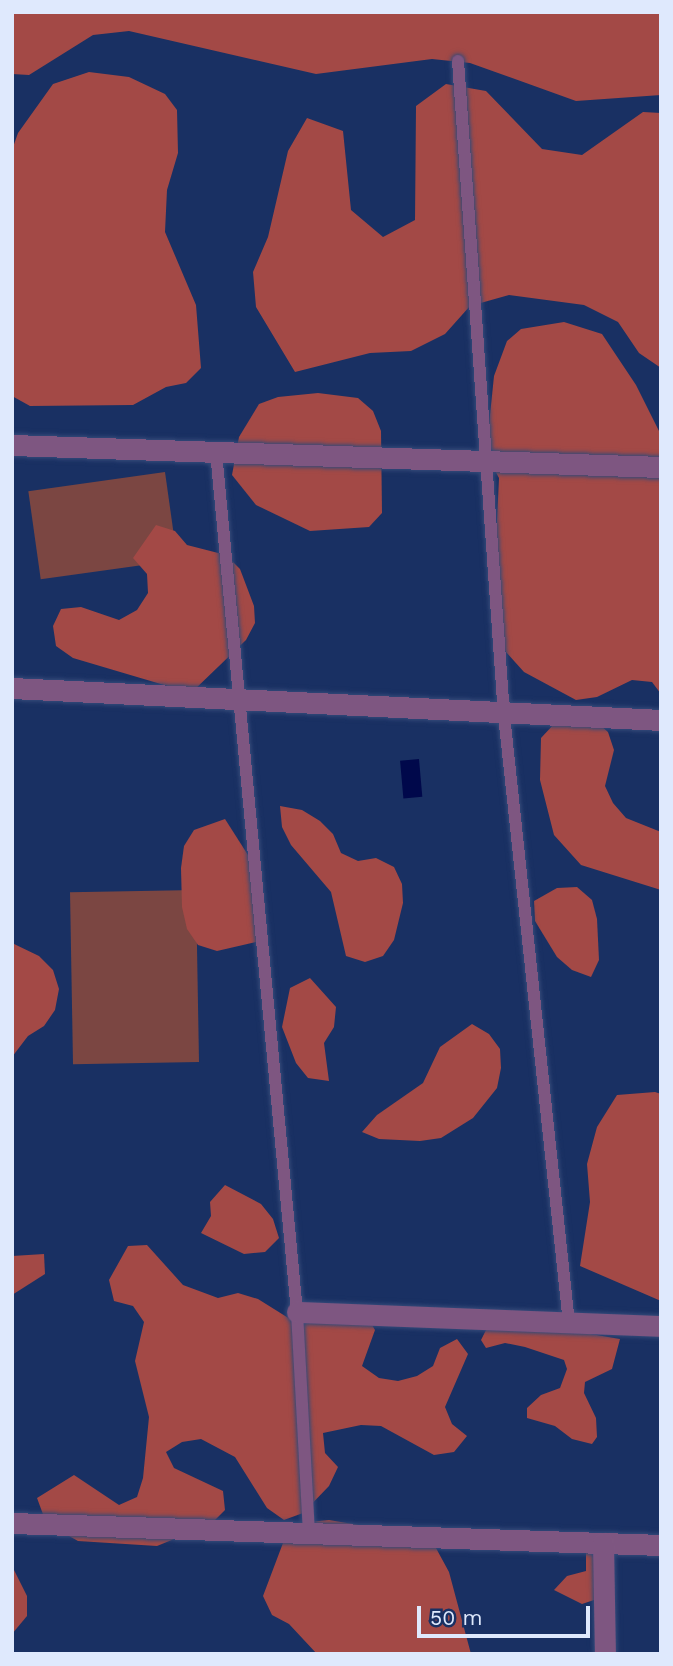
<!DOCTYPE html>
<html>
<head>
<meta charset="utf-8">
<style>
	body { margin:0 }
	#map { position:relative; width:673px; height:1666px; overflow:hidden; background:#193063; font-family:"Work Sans",sans-serif }
	div>[style] { position:absolute }
	[style*='--x'] { left:calc(var(--x)*1px); top:calc(var(--y)*1px); width:calc(var(--w)*1px); rotate:calc(var(--a)*1deg) }
	.green>* { inset:0; background:#7b4642; transform-origin:0 0 }
	.forest>* { inset:0; background:#a34946 }
	.water>* { inset:0; background:#00084b; transform-origin:0 0 }
	.roads { filter:drop-shadow(0 0 2px #354a79) drop-shadow(0 0 2px #354a79) }
	.lane>* { height:12px; margin:-6px; padding:0 6px; transform-origin:6px; border-radius:6px; background:#7e5681 }
	.street>* { height:21px; margin:-10.5px; padding:0 10.5px; transform-origin:10.5px; border-radius:10.5px; background:#7e5681 }
	span { translate:-50% -50%; white-space:nowrap; text-align:center; line-height:1.15; -webkit-text-stroke:5px #193063; paint-order:stroke }
	.frame { position:absolute; inset:0; border:14px solid #dfe9fd; pointer-events:none }
	.scale { position:absolute; left:417px; top:1606px; width:173px; height:32px; box-sizing:border-box; border:4px solid #dfe9fd; border-top:0; padding-left:9px; font-size:21px; line-height:24px; white-space:nowrap; color:#dfe9fd; -webkit-text-stroke:5px #193063; paint-order:stroke }
</style>
</head>
<body>
<div id="map">
	<div class="green">
		<i style="left:165px;top:472px;width:89px;height:138px;rotate:82deg"></i>
		<i style="left:196px;top:890px;width:172px;height:126px;rotate:89deg"></i>
	</div>
	<div class="forest">
		<i style="clip-path:polygon(12px 12px,661px 12px,661px 95px,576px 101px,470px 63px,432px 59px,316px 74px,129px 31px,93px 35px,29px 75px,12px 74px)"></i>
		<i style="clip-path:polygon(89px 72px,129px 77px,165px 94px,177px 110px,178px 153px,167px 190px,165px 232px,196px 305px,201px 368px,186px 383px,166px 387px,133px 405px,30px 406px,12px 396px,12px 150px,18px 133px,53px 84px)"></i>
		<i style="clip-path:polygon(446px 84px,486px 91px,542px 149px,582px 155px,643px 112px,661px 113px,661px 368px,639px 353px,618px 322px,584px 305px,509px 295px,470px 306px,445px 334px,411px 351px,370px 353px,295px 372px,256px 307px,253px 272px,268px 237px,288px 151px,307px 118px,343px 131px,351px 210px,383px 237px,415px 220px,416px 106px)"></i>
		<i style="clip-path:polygon(564px 322px,602px 334px,636px 385px,661px 435px,661px 694px,652px 682px,632px 680px,597px 697px,576px 700px,524px 672px,498px 643px,494px 582px,499px 478px,486px 454px,494px 376px,507px 341px,521px 329px)"></i>
		<i style="clip-path:polygon(318px 393px,358px 398px,373px 411px,381px 431px,382px 513px,369px 527px,310px 531px,256px 505px,232px 475px,239px 437px,259px 404px,278px 397px)"></i>
		<i style="clip-path:polygon(156px 525px,175px 531px,187px 545px,226px 555px,240px 569px,254px 606px,255px 623px,246px 640px,191px 693px,73px 658px,56px 646px,53px 626px,61px 609px,81px 607px,119px 620px,137px 610px,148px 593px,147px 574px,133px 558px)"></i>
		<i style="clip-path:polygon(593px 719px,608px 732px,614px 750px,605px 786px,613px 803px,626px 818px,661px 832px,661px 890px,581px 865px,554px 835px,540px 780px,541px 738px,554px 724px)"></i>
		<i style="clip-path:polygon(280px 806px,302px 810px,320px 821px,333px 834px,341px 853px,358px 861px,376px 858px,394px 867px,402px 884px,403px 903px,394px 940px,383px 956px,365px 962px,346px 956px,331px 892px,291px 845px,282px 827px)"></i>
		<i style="clip-path:polygon(225px 819px,255px 866px,265px 905px,256px 942px,217px 951px,198px 945px,187px 929px,182px 907px,181px 868px,184px 846px,194px 830px)"></i>
		<i style="clip-path:polygon(577px 887px,592px 900px,597px 919px,599px 960px,591px 977px,572px 970px,557px 957px,535px 921px,534px 901px,557px 888px)"></i>
		<i style="clip-path:polygon(12px 943px,39px 956px,53px 970px,59px 989px,55px 1010px,44px 1026px,28px 1036px,12px 1057px)"></i>
		<i style="clip-path:polygon(310px 978px,336px 1007px,334px 1027px,324px 1043px,329px 1081px,308px 1078px,296px 1063px,282px 1027px,290px 988px)"></i>
		<i style="clip-path:polygon(472px 1024px,489px 1034px,500px 1049px,501px 1068px,497px 1088px,473px 1118px,441px 1138px,420px 1141px,379px 1139px,362px 1132px,377px 1115px,423px 1083px,440px 1047px)"></i>
		<i style="clip-path:polygon(655px 1092px,661px 1094px,661px 1301px,580px 1266px,590px 1202px,587px 1164px,597px 1127px,617px 1095px)"></i>
		<i style="clip-path:polygon(225px 1185px,261px 1204px,273px 1219px,279px 1238px,265px 1252px,244px 1254px,201px 1233px,211px 1216px,210px 1202px)"></i>
		<i style="clip-path:polygon(147px 1245px,183px 1285px,218px 1298px,238px 1293px,258px 1299px,290px 1319px,365px 1313px,375px 1330px,362px 1366px,379px 1378px,398px 1381px,417px 1376px,433px 1366px,440px 1348px,457px 1339px,468px 1354px,445px 1407px,452px 1424px,467px 1436px,454px 1452px,434px 1455px,381px 1426px,361px 1425px,323px 1433px,325px 1453px,338px 1467px,329px 1486px,303px 1513px,284px 1520px,267px 1508px,235px 1457px,201px 1439px,182px 1442px,166px 1452px,174px 1468px,223px 1491px,225px 1510px,211px 1524px,157px 1546px,78px 1541px,60px 1531px,44px 1517px,37px 1498px,74px 1475px,119px 1505px,137px 1497px,143px 1478px,149px 1417px,135px 1361px,144px 1322px,133px 1306px,114px 1301px,109px 1280px,128px 1246px)"></i>
		<i style="clip-path:polygon(44px 1254px,45px 1274px,12px 1295px,12px 1256px)"></i>
		<i style="clip-path:polygon(502px 1319px,620px 1339px,612px 1369px,585px 1382px,584px 1393px,596px 1418px,597px 1437px,592px 1444px,572px 1439px,555px 1426px,527px 1418px,527px 1408px,541px 1395px,560px 1388px,567px 1369px,564px 1360px,525px 1347px,505px 1343px,486px 1348px,481px 1340px,486px 1330px)"></i>
		<i style="clip-path:polygon(329px 1520px,430px 1537px,449px 1572px,471px 1654px,317px 1654px,289px 1624px,272px 1615px,263px 1596px,286px 1535px,299px 1523px)"></i>
		<i style="clip-path:polygon(597px 1550px,600px 1598px,582px 1604px,554px 1590px,567px 1576px,586px 1571px,586px 1551px)"></i>
		<i style="clip-path:polygon(12px 1566px,27px 1596px,27px 1616px,12px 1634px)"></i>
	</div>
	<div class="water">
		<i style="left:419px;top:759px;width:38px;height:19px;rotate:85deg"></i>
	</div>
	<div class="roads">
		<div class="lane">
			<i style="--x:458;--y:61;--w:656;--a:85.98"></i>
			<i style="--x:504;--y:715;--w:611;--a:83.9"></i>
			<i style="--x:216;--y:452;--w:864;--a:84.62"></i>
			<i style="--x:297;--y:1312;--w:221;--a:86.9"></i>
		</div>
		<div class="street">
			<i style="--x:12;--y:445;--w:649;--a:1.94"></i>
			<i style="--x:12;--y:688;--w:650;--a:2.82"></i>
			<i style="--x:297;--y:1312;--w:364;--a:2.2"></i>
			<i style="--x:12;--y:1523;--w:649;--a:1.94"></i>
			<i style="--x:603;--y:1543;--w:111;--a:89"></i>
		</div>
	</div>
	<div class="frame"></div>
	<div class="scale">50 m</div>
</div>
</body>
</html>
